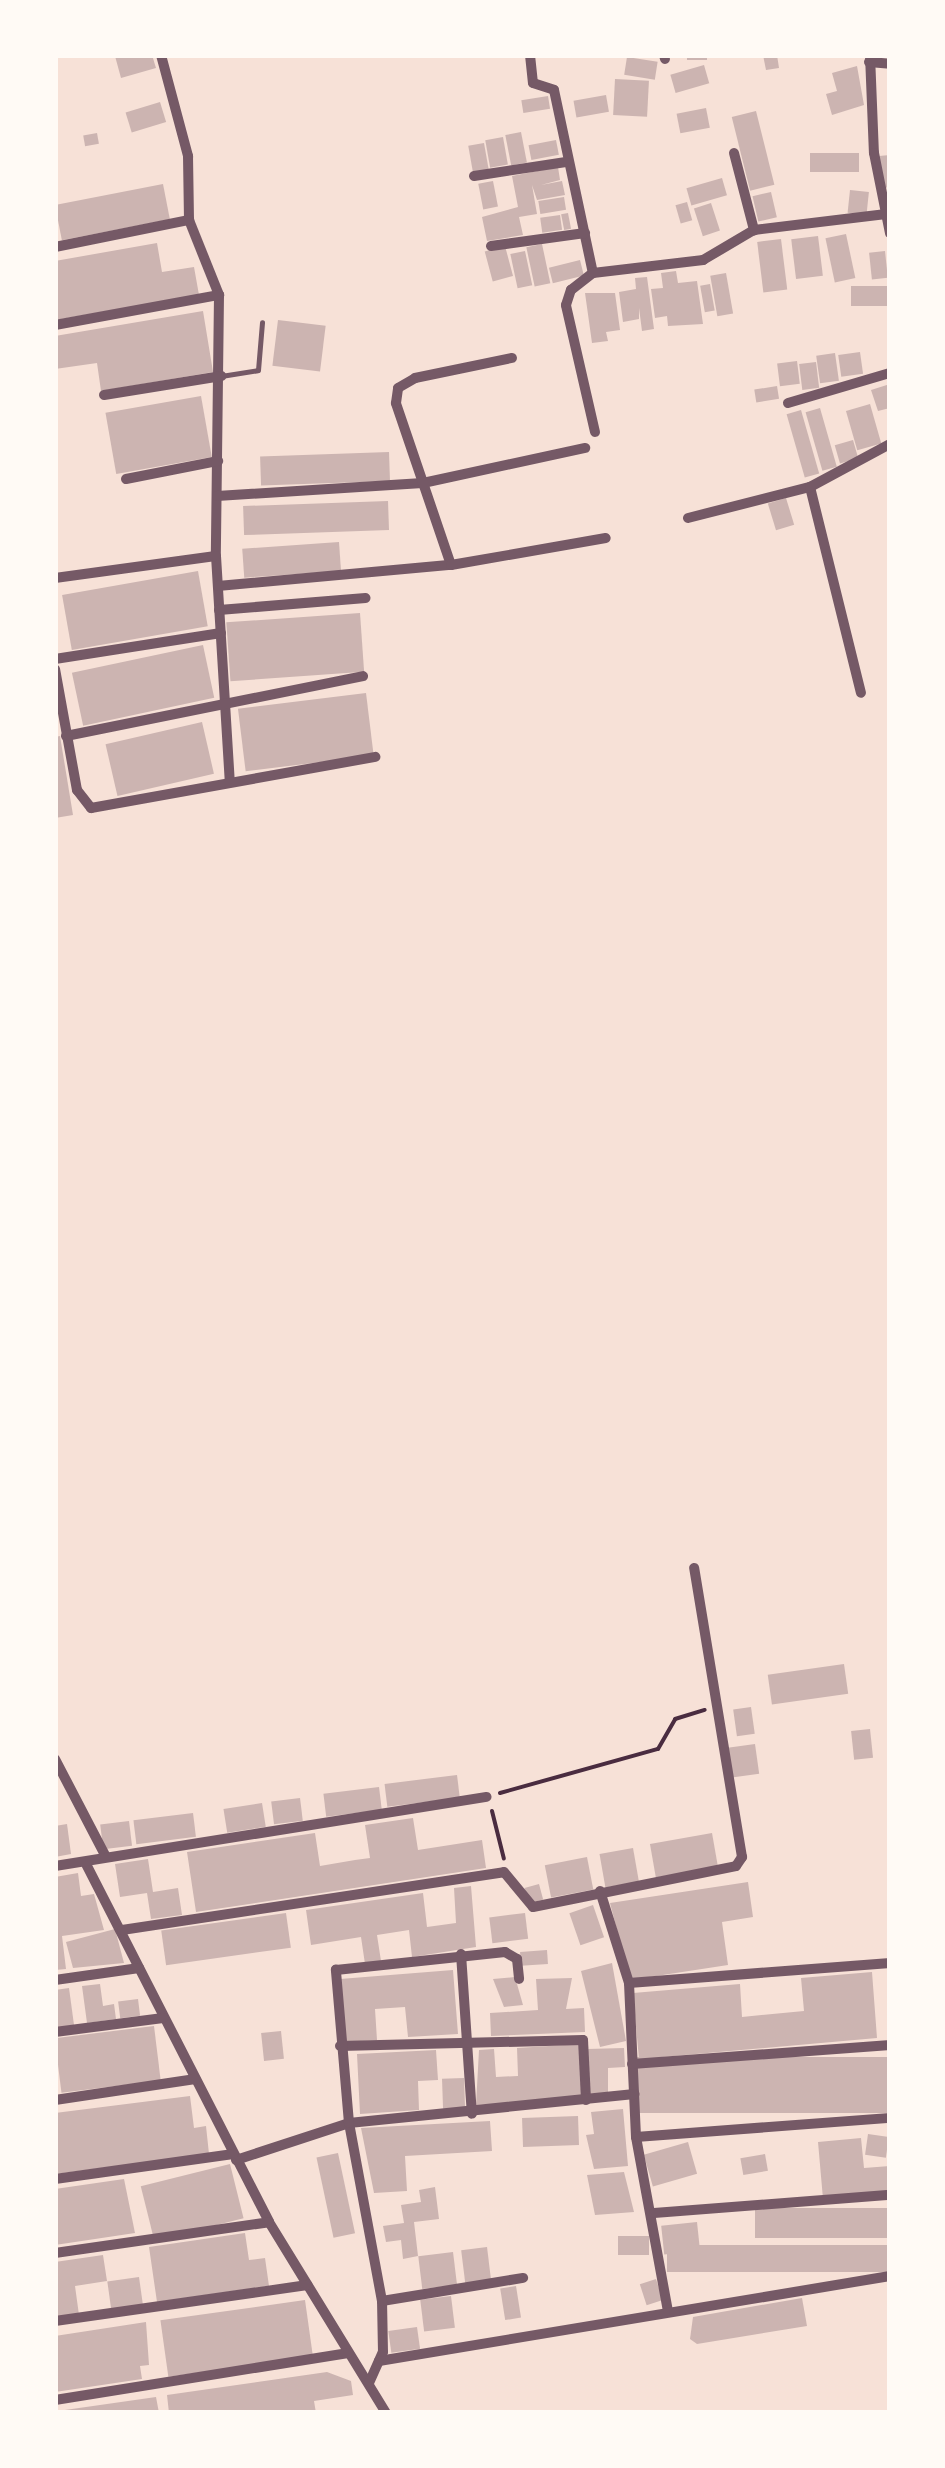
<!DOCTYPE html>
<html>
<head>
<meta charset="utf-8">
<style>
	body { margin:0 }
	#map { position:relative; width:945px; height:2468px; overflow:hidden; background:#f7e1d7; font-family:Barlow,sans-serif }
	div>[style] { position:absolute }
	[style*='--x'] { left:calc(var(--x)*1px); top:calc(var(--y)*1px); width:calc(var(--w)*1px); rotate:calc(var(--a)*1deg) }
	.building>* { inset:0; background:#ccb4b1; transform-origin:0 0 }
	.path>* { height:4px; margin:-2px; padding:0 2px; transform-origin:2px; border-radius:2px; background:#4a2c40 }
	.service>* { height:5px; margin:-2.5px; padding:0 2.5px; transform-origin:2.5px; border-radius:2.5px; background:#755966 }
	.minor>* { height:10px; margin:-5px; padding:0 5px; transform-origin:5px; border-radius:5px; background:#755966 }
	span { translate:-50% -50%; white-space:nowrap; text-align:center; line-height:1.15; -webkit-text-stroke:9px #fffaf5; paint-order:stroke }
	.frame { position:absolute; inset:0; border:58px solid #fffaf5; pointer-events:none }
</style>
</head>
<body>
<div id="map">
	<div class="building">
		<i style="clip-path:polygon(152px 55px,156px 68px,121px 78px,115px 56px)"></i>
		<i style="left:687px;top:55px;width:20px;height:5px"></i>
		<i style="clip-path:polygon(763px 55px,777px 55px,779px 68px,766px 70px)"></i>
		<i style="left:627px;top:57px;width:31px;height:18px;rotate:9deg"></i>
		<i style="left:704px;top:65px;width:19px;height:35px;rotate:74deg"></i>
		<i style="clip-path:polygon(857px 66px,864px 105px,832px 115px,826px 94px,837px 91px,832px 73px)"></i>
		<i style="left:615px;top:79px;width:34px;height:36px;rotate:3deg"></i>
		<i style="left:606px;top:95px;width:17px;height:33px;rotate:80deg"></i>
		<i style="left:548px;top:96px;width:13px;height:27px;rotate:81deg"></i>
		<i style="left:160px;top:102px;width:21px;height:36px;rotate:73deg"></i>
		<i style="left:706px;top:108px;width:20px;height:30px;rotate:79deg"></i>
		<i style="left:756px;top:111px;width:76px;height:25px;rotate:76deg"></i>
		<i style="left:521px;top:132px;width:31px;height:16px;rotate:79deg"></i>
		<i style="left:97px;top:133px;width:11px;height:14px;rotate:80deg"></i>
		<i style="left:503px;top:137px;width:28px;height:18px;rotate:80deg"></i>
		<i style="left:556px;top:140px;width:15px;height:28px;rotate:79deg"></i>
		<i style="left:484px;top:143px;width:28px;height:16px;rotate:80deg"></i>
		<i style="left:810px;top:153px;width:49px;height:19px"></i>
		<i style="clip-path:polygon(890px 155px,890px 187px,884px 188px,879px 156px)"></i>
		<i style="clip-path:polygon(558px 167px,560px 180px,541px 185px,562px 181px,565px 195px,537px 200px,532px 185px,537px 214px,519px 217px,523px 235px,487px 241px,482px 217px,518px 207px,512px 176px)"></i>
		<i style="left:722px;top:178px;width:18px;height:37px;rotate:74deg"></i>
		<i style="left:493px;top:181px;width:26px;height:15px;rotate:79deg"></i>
		<i style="left:163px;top:184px;width:36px;height:110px;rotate:79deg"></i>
		<i style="left:850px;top:190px;width:19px;height:23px;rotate:6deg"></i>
		<i style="left:771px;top:192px;width:26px;height:19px;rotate:77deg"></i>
		<i style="left:564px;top:197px;width:13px;height:26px;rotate:81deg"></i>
		<i style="left:687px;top:202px;width:19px;height:12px;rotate:74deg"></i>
		<i style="left:711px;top:203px;width:29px;height:18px;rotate:72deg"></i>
		<i style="left:568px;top:213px;width:16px;height:7px;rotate:79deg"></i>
		<i style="left:560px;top:215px;width:15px;height:20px;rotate:82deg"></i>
		<i style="left:846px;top:234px;width:45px;height:21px;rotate:78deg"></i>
		<i style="left:818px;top:236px;width:40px;height:27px;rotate:83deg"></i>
		<i style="left:781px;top:239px;width:51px;height:24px;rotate:83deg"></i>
		<i style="clip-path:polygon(157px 243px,162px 272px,194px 267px,199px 295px,55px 320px,55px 261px)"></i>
		<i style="left:542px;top:244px;width:40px;height:16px;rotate:78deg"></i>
		<i style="left:505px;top:246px;width:31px;height:21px;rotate:75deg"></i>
		<i style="left:525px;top:251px;width:35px;height:15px;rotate:78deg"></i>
		<i style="left:885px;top:251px;width:27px;height:16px;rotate:84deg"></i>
		<i style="left:580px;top:260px;width:16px;height:32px;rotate:76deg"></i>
		<i style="clip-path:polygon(676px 271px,678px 283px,697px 281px,703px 324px,668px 326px,667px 316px,655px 318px,651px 289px,663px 288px,661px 273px)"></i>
		<i style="left:726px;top:273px;width:41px;height:16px;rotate:80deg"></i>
		<i style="clip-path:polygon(647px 277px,654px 329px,642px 331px,639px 308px,639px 319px,623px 322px,619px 292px,636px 289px,635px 278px)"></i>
		<i style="left:710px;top:284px;width:27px;height:10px;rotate:80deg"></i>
		<i style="left:890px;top:286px;width:20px;height:39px;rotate:90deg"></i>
		<i style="clip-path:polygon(585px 293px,615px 293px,620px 330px,606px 332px,608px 341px,592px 343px)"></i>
		<i style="clip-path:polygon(203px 311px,213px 372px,101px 391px,97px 363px,55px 369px,55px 336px)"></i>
		<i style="left:278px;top:320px;width:48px;height:46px;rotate:7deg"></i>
		<i style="left:860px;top:352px;width:22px;height:22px;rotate:82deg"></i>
		<i style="left:835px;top:353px;width:28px;height:19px;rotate:82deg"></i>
		<i style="left:797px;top:361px;width:23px;height:20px;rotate:83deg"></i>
		<i style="left:816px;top:362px;width:26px;height:17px;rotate:83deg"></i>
		<i style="clip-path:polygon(890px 384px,890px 408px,878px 411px,871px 390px)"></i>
		<i style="left:777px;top:386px;width:13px;height:23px;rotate:81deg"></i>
		<i style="left:201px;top:396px;width:62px;height:97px;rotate:80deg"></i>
		<i style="left:870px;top:404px;width:41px;height:25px;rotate:74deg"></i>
		<i style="left:820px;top:408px;width:61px;height:15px;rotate:74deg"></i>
		<i style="left:801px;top:410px;width:66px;height:15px;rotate:74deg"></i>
		<i style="left:853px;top:440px;width:19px;height:19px;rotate:74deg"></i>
		<i style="left:389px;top:452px;width:29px;height:129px;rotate:88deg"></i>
		<i style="left:786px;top:498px;width:28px;height:19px;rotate:73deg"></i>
		<i style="left:388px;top:501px;width:29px;height:145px;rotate:88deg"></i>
		<i style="left:339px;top:542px;width:29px;height:97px;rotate:86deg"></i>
		<i style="left:198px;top:571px;width:56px;height:138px;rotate:80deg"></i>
		<i style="left:360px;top:613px;width:59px;height:134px;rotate:86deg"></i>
		<i style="left:203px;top:645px;width:54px;height:134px;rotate:78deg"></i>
		<i style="left:366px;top:693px;width:63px;height:129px;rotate:83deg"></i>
		<i style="left:202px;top:722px;width:53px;height:99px;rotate:77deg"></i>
		<i style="clip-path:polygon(60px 736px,73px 815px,55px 818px,55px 737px)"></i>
		<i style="left:844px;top:1664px;width:30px;height:77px;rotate:82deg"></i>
		<i style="left:751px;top:1707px;width:27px;height:18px;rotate:82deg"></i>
		<i style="left:870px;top:1729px;width:29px;height:19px;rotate:84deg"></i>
		<i style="left:755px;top:1744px;width:30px;height:33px;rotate:82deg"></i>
		<i style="left:457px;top:1775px;width:23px;height:73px;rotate:83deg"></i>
		<i style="left:379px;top:1787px;width:23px;height:56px;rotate:83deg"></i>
		<i style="left:300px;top:1798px;width:23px;height:29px;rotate:83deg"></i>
		<i style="left:262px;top:1803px;width:24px;height:39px;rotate:81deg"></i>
		<i style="left:193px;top:1813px;width:24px;height:60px;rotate:83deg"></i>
		<i style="clip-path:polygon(413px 1818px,418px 1850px,482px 1840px,486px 1868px,196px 1912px,187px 1852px,315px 1833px,320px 1866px,355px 1860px,370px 1858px,365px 1825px)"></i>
		<i style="left:129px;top:1821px;width:25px;height:29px;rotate:83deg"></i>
		<i style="clip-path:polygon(67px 1824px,71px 1854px,55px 1857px,55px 1826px)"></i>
		<i style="left:712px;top:1833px;width:34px;height:63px;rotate:80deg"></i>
		<i style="left:633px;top:1848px;width:34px;height:34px;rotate:80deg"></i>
		<i style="left:587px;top:1857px;width:33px;height:43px;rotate:79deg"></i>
		<i style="clip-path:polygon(148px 1859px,153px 1892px,178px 1888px,182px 1915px,151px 1919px,147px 1893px,120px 1897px,115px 1864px)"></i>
		<i style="clip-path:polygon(78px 1873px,81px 1896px,94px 1894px,104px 1930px,62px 1936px,66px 1969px,55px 1970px,55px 1877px)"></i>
		<i style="clip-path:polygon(748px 1882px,753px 1917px,722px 1922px,728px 1965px,630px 1980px,610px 1903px)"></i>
		<i style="left:539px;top:1884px;width:16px;height:15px;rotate:75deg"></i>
		<i style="clip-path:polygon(471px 1886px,476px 1947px,412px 1957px,409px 1930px,377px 1935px,381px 1961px,365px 1964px,361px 1937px,311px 1945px,306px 1910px,423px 1893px,427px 1927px,456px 1923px,454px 1888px)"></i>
		<i style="left:593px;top:1905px;width:34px;height:25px;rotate:71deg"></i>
		<i style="left:286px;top:1913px;width:35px;height:126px;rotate:82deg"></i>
		<i style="left:525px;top:1913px;width:26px;height:36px;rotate:83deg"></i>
		<i style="clip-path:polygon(115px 1929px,124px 1963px,73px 1968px,66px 1942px)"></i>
		<i style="left:547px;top:1950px;width:14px;height:27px;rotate:86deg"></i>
		<i style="clip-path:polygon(612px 1963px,626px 2041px,600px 2047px,581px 1971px)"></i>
		<i style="clip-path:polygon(453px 1970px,458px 2034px,408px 2037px,405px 2007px,375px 2009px,377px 2040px,344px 2042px,340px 1979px)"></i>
		<i style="clip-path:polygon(872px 1972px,877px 2038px,639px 2059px,633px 1993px,740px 1984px,742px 2017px,783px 2013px,804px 2011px,801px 1978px)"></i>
		<i style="clip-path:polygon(515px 1977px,523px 2005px,504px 2007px,493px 1979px)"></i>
		<i style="clip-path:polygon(572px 1978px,566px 2009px,584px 2008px,585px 2032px,491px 2036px,490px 2013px,538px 2010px,536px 1979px)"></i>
		<i style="clip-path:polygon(100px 1984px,103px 2006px,114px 2004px,116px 2019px,87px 2023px,82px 1986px)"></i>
		<i style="clip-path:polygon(69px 1988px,74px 2025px,55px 2028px,55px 1990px)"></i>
		<i style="left:138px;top:1999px;width:17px;height:20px;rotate:83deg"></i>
		<i style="left:154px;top:2026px;width:55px;height:100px;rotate:83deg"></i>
		<i style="left:281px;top:2031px;width:28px;height:20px;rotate:84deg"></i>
		<i style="clip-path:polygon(581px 2044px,584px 2099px,476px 2105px,479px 2050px,494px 2049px,496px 2077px,518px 2076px,517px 2048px)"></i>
		<i style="clip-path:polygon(624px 2048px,625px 2067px,608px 2068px,608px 2093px,589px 2094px,587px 2049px)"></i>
		<i style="clip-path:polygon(436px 2050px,438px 2080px,418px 2081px,419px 2110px,360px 2114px,357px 2054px)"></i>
		<i style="left:890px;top:2057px;width:56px;height:254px;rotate:90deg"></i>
		<i style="left:464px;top:2078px;width:30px;height:22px;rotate:88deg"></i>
		<i style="clip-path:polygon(190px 2096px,194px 2128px,206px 2126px,209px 2154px,55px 2174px,55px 2113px)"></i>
		<i style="clip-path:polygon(623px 2109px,628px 2166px,594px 2169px,586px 2135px,594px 2134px,591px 2112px)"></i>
		<i style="left:578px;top:2116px;width:29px;height:56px;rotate:88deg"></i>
		<i style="clip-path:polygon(490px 2121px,492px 2151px,405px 2156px,407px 2191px,374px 2193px,361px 2128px)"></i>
		<i style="left:868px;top:2134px;width:21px;height:21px;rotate:8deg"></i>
		<i style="clip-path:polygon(861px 2138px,864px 2168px,890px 2166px,890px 2192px,823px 2199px,818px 2142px)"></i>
		<i style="left:688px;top:2142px;width:33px;height:46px;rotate:74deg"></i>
		<i style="left:338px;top:2153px;width:82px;height:22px;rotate:78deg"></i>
		<i style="left:765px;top:2154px;width:17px;height:25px;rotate:80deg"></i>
		<i style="left:230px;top:2164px;width:56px;height:92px;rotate:76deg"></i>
		<i style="clip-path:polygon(624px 2172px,634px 2212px,595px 2215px,587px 2175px)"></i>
		<i style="clip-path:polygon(124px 2179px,135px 2233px,55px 2245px,55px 2189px)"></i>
		<i style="clip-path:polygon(435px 2187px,439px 2219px,414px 2222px,418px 2256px,403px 2259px,401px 2240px,386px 2242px,383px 2226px,404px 2223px,401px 2205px,421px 2202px,419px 2190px)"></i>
		<i style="left:890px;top:2208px;width:30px;height:135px;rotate:90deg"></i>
		<i style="left:697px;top:2222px;width:29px;height:36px;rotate:84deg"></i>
		<i style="clip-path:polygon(245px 2233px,249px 2260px,265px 2258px,269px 2286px,157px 2302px,149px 2247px)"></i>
		<i style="left:618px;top:2236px;width:31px;height:19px"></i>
		<i style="left:890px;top:2245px;width:27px;height:223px;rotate:90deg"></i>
		<i style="left:487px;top:2247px;width:33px;height:26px;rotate:83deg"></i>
		<i style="left:453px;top:2252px;width:33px;height:35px;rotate:83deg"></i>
		<i style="clip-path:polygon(103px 2255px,107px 2281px,75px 2286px,79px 2315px,55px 2318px,55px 2262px)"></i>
		<i style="left:139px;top:2277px;width:28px;height:32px;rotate:82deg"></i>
		<i style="left:656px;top:2279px;width:22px;height:17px;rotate:72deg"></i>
		<i style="left:516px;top:2286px;width:32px;height:16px;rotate:81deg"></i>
		<i style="left:451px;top:2296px;width:32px;height:31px;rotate:83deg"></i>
		<i style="clip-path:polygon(802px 2298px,807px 2326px,697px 2344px,690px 2339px,693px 2317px)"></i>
		<i style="left:305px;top:2300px;width:57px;height:146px;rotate:82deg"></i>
		<i style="clip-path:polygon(146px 2322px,149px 2365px,140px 2366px,142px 2379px,55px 2392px,55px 2336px)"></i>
		<i style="left:417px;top:2327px;width:22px;height:29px;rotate:82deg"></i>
		<i style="clip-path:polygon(327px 2372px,351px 2381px,353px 2395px,314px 2401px,316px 2413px,169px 2413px,167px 2395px)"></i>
		<i style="clip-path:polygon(156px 2397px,159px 2413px,58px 2413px,58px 2411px)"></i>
	</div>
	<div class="path">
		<i style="--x:500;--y:1793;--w:164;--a:-15.6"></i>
		<i style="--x:658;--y:1749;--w:34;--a:-60"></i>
		<i style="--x:675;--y:1719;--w:31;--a:-17"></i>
		<i style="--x:492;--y:1811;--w:49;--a:76"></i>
	</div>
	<div class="service">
		<i style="--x:221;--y:376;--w:37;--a:-9"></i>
		<i style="--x:258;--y:370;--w:48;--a:-85.2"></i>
	</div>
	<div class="minor">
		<i style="--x:161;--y:55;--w:105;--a:75"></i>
		<i style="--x:188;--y:156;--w:64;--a:89.1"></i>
		<i style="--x:189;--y:220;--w:81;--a:68.2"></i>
		<i style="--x:219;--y:295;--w:261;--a:90.7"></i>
		<i style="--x:216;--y:556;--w:226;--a:86.5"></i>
		<i style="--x:530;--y:55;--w:28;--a:84"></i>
		<i style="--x:533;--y:83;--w:22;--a:18"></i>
		<i style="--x:554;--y:90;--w:187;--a:78"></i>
		<i style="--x:664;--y:55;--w:4;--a:76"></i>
		<i style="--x:870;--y:55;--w:98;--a:87.7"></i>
		<i style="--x:874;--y:153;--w:82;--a:78.7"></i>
		<i style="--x:869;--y:62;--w:21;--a:5"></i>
		<i style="--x:734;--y:153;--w:80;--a:75.4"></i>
		<i style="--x:474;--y:176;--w:93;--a:-8.7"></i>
		<i style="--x:491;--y:246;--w:95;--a:-7.9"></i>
		<i style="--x:55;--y:247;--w:137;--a:-11.4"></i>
		<i style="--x:55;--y:325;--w:167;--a:-10.4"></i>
		<i style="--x:104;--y:395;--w:119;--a:-9.2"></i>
		<i style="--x:788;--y:403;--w:106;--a:-16.4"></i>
		<i style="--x:595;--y:432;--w:130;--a:-102.9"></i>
		<i style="--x:566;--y:305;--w:16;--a:-72"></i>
		<i style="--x:571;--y:290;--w:28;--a:-38"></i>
		<i style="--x:593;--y:273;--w:111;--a:-6.7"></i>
		<i style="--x:703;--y:260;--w:59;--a:-30.5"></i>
		<i style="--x:754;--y:230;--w:133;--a:-6.9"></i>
		<i style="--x:126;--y:479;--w:94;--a:-11.1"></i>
		<i style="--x:810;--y:487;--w:212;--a:76.1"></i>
		<i style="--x:217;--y:496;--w:206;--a:-3.6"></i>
		<i style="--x:423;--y:483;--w:166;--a:-12.2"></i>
		<i style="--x:688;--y:518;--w:126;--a:-14.3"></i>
		<i style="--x:810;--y:487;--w:91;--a:-28.3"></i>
		<i style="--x:451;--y:565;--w:171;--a:-108.8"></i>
		<i style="--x:396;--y:403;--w:15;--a:-82"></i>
		<i style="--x:398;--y:388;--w:20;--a:-30"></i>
		<i style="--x:415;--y:378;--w:99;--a:-11.7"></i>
		<i style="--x:55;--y:578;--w:162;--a:-7.8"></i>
		<i style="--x:218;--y:586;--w:234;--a:-5.2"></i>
		<i style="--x:451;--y:565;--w:157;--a:-9.9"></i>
		<i style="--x:219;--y:610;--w:147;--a:-4.7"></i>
		<i style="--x:55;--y:659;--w:168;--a:-8.9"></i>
		<i style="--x:55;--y:669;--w:123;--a:79.7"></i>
		<i style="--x:77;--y:790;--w:23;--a:52"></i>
		<i style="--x:91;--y:808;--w:289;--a:-10.2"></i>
		<i style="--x:66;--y:736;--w:303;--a:-11.4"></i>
		<i style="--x:55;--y:1759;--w:108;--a:62.5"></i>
		<i style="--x:85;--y:1862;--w:404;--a:62.9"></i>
		<i style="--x:269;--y:2222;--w:224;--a:58.5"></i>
		<i style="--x:55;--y:1866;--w:437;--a:-9.1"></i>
		<i style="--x:600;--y:1891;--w:96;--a:72.5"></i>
		<i style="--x:629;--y:1983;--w:154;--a:87.4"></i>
		<i style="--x:636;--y:2137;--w:178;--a:79.6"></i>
		<i style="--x:122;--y:1930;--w:386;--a:-8.6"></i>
		<i style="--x:504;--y:1872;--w:45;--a:50.4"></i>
		<i style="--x:533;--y:1907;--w:207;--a:-11.4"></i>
		<i style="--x:736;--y:1866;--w:11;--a:-56"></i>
		<i style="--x:742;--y:1857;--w:293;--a:-99.4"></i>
		<i style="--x:461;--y:1954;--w:160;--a:86.1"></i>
		<i style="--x:55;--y:1980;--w:85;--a:-8.1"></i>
		<i style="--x:629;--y:1983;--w:262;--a:-4.4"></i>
		<i style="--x:55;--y:2032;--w:109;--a:-7.4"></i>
		<i style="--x:340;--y:2046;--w:243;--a:-1.4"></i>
		<i style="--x:583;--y:2040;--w:60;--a:87.1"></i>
		<i style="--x:632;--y:2064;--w:259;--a:-4.2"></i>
		<i style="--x:55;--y:2100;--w:142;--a:-8.5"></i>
		<i style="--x:636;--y:2137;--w:255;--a:-4.3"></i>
		<i style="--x:236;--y:2160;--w:119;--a:-18.1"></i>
		<i style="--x:349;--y:2123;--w:287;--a:-5.8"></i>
		<i style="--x:55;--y:2179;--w:180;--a:-8"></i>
		<i style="--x:654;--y:2213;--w:237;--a:-4.4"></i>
		<i style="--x:55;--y:2253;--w:216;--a:-8.2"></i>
		<i style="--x:382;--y:2301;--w:143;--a:-9.3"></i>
		<i style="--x:55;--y:2321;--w:255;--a:-8.1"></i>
		<i style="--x:379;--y:2361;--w:518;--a:-9.44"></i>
		<i style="--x:369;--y:2383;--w:34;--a:-66"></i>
		<i style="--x:383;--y:2352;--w:51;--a:-91.1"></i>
		<i style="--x:382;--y:2301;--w:181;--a:-100.5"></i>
		<i style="--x:349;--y:2123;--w:154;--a:-94.9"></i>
		<i style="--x:336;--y:1970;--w:170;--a:-6.1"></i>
		<i style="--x:505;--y:1952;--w:14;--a:30"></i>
		<i style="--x:517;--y:1959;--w:20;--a:84"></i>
		<i style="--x:55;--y:2400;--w:297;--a:-9.1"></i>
	</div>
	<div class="frame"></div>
</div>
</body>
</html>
